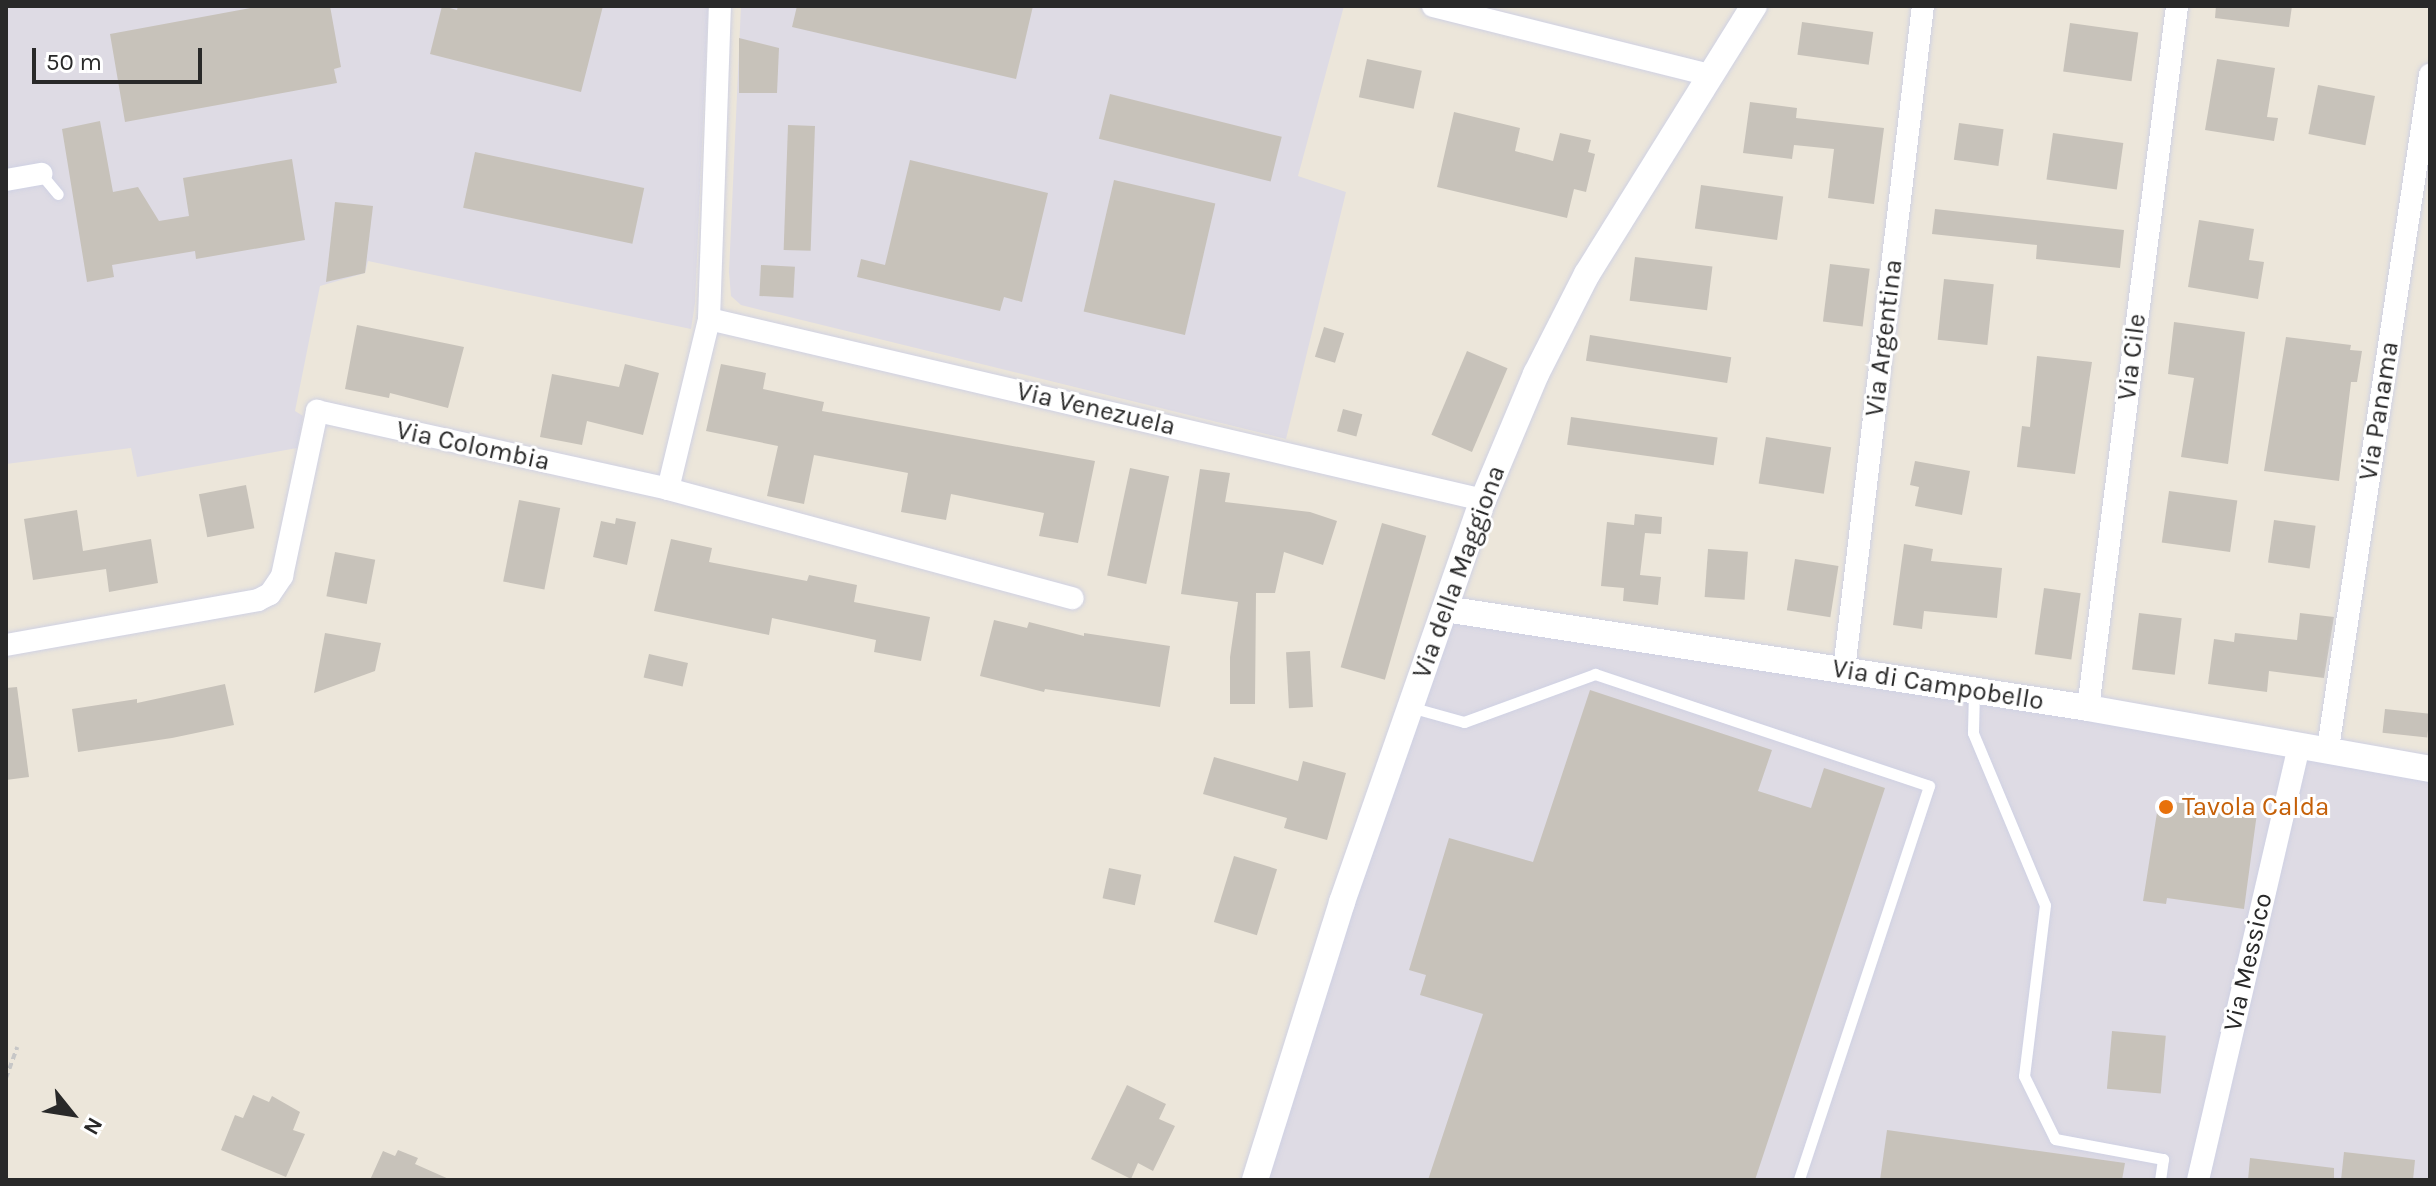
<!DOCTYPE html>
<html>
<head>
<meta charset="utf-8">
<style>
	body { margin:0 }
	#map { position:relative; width:2436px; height:1186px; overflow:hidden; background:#ece6da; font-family:Karla,sans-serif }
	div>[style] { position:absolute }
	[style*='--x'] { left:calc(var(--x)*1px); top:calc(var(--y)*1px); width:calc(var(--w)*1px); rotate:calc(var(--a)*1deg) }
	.industrial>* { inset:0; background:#dedbe4 }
	.building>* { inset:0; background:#c7c2ba; transform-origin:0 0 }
	.path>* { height:4px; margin-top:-2px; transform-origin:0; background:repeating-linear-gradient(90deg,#c7c7c7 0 6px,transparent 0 10px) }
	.roads { filter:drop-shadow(0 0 2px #cfd1e3) drop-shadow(0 0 2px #cfd1e3) }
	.service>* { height:11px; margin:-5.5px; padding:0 5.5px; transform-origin:5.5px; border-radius:5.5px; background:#fff }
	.minor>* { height:22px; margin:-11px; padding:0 11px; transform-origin:11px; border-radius:11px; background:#fff }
	.tertiary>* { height:26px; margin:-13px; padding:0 13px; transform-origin:13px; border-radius:13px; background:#fff }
	.dots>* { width:22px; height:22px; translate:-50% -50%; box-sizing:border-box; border:4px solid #fff; border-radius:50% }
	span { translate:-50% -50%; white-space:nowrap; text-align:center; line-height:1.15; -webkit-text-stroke:6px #fff; paint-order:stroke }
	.street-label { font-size:26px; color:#292929 }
	.food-label { font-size:26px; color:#c56008 }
	.left { translate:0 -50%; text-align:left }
	.frame { position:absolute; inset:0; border:8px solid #292929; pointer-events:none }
	.north { position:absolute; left:32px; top:1074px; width:80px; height:80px; -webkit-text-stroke:6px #fff; paint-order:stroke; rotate:120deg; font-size:22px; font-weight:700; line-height:32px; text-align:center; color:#292929 }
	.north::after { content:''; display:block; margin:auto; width:28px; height:36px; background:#292929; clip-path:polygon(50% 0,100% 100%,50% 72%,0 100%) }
	.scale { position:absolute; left:32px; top:48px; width:170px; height:36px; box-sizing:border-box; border:4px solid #292929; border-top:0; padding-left:10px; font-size:24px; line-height:28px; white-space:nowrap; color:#292929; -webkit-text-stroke:6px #fff; paint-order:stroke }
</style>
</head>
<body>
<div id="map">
	<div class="industrial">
		<i style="clip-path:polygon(6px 6px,708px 6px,695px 303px,691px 329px,368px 261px,365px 273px,320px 286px,295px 411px,303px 416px,297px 448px,137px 477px,131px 448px,6px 464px)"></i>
		<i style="clip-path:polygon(741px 6px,1344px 6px,1298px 176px,1346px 192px,1286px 439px,741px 305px,731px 296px,729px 272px)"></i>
		<i style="clip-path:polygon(1445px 609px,2430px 769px,2430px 1180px,1255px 1180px)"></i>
	</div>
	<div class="building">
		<i style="clip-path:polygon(262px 6px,330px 6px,341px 67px,334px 69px,337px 83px,125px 122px,110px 34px)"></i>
		<i style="clip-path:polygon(442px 6px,457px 10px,458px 6px,603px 6px,581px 92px,430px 54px)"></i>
		<i style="clip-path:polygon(797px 6px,1033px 6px,1016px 79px,792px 27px)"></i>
		<i style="clip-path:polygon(2216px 6px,2292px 6px,2289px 27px,2215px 18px)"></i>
		<i style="left:1802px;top:22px;width:72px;height:33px;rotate:8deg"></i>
		<i style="left:2070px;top:23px;width:69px;height:49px;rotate:8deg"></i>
		<i style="clip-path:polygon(739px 38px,779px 48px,777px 93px,739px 93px)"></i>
		<i style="left:1367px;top:59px;width:56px;height:39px;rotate:12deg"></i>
		<i style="clip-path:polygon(2217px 59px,2275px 68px,2267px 117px,2278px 118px,2274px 141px,2205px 130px)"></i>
		<i style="left:2318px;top:85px;width:58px;height:50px;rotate:11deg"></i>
		<i style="left:1110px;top:94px;width:177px;height:46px;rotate:14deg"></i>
		<i style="clip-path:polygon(1750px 102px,1797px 108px,1796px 118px,1884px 128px,1874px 204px,1828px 198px,1834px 149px,1794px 145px,1792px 159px,1743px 153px)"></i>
		<i style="clip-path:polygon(1454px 112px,1520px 128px,1515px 151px,1553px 161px,1560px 133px,1591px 140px,1588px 152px,1595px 154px,1586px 192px,1574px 189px,1567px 218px,1437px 187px)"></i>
		<i style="clip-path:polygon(100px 121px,113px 192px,138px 187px,159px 221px,189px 216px,183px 178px,292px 159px,305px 240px,196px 259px,195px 251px,112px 265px,114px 277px,87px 282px,62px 129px)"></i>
		<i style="left:1959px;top:123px;width:45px;height:37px;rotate:8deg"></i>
		<i style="left:788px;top:125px;width:27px;height:125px;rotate:2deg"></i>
		<i style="left:2053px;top:133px;width:71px;height:47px;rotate:8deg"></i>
		<i style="left:475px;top:152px;width:173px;height:57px;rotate:12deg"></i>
		<i style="clip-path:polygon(910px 160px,1048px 193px,1022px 302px,1004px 297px,1000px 311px,857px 277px,861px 259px,885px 265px)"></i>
		<i style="left:1114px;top:180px;width:104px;height:135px;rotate:13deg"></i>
		<i style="left:1701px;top:185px;width:83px;height:44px;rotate:8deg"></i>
		<i style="clip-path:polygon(335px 202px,373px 206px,365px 273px,326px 282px)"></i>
		<i style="clip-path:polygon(1935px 209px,2124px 230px,2120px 268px,2036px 259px,2037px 245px,1932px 234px)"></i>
		<i style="clip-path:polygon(2199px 220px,2254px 229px,2249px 260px,2264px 262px,2258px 299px,2188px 287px)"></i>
		<i style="left:1635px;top:257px;width:78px;height:44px;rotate:7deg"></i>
		<i style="left:1830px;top:264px;width:40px;height:58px;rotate:7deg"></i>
		<i style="left:761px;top:265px;width:34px;height:31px;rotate:3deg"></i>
		<i style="left:1944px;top:279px;width:50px;height:61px;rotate:6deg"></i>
		<i style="clip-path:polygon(2174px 322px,2245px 332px,2228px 464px,2181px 457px,2194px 378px,2168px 374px)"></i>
		<i style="clip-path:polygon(357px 325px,464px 347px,448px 408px,390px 393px,389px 398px,345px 389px)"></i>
		<i style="left:1324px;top:327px;width:21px;height:31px;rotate:17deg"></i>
		<i style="left:1590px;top:335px;width:143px;height:26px;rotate:9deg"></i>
		<i style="clip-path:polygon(2286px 337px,2351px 345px,2350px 350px,2362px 351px,2357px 382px,2351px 382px,2339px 481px,2264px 471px)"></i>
		<i style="left:1467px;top:351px;width:44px;height:91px;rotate:23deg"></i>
		<i style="clip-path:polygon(2037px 356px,2092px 362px,2075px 474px,2017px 467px,2022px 426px,2030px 427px)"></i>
		<i style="clip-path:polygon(625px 364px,659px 373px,643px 435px,587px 421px,582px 445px,540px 437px,552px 374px,619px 387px)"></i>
		<i style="clip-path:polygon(721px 364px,766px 373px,763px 389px,824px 402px,822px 411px,1095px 461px,1078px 543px,1039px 536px,1044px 513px,951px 494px,946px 520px,901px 512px,908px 473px,814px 455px,804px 504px,767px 496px,778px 446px,706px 431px)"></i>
		<i style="left:1343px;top:409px;width:20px;height:23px;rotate:15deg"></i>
		<i style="left:1571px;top:417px;width:148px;height:28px;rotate:8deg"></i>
		<i style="left:1766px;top:437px;width:66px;height:47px;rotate:9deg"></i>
		<i style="clip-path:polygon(1915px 461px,1970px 471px,1962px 515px,1915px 506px,1919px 487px,1910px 485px)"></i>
		<i style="left:1130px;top:468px;width:40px;height:110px;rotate:12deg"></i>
		<i style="clip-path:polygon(1200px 469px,1230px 473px,1225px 502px,1310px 512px,1337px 521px,1323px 565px,1284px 552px,1275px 593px,1256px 593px,1255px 704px,1230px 704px,1230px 657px,1238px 602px,1181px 594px)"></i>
		<i style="left:246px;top:485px;width:44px;height:48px;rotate:79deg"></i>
		<i style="left:2169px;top:491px;width:69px;height:52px;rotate:8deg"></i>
		<i style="left:519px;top:500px;width:42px;height:83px;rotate:11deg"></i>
		<i style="clip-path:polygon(77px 510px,83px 551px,151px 539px,158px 583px,109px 592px,106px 569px,33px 580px,24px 519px)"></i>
		<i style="clip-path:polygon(1635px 514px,1662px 517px,1661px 534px,1645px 533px,1640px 575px,1661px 577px,1658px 605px,1623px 601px,1624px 588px,1601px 586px,1607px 522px,1634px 525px)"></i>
		<i style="clip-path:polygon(616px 518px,636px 522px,627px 565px,593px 557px,601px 521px,615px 524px)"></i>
		<i style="left:2274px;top:520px;width:42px;height:43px;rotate:8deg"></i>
		<i style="left:1382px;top:523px;width:46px;height:150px;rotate:16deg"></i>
		<i style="clip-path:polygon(671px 539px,712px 548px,709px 562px,807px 581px,809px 575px,857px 585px,854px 602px,930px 617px,921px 661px,874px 652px,876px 640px,772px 618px,769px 635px,654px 611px)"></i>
		<i style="clip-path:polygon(1904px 544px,1933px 549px,1931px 561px,2002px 568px,1997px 618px,1924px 611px,1922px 629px,1893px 625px)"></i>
		<i style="left:1708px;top:549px;width:40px;height:48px;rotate:4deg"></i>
		<i style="left:335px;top:552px;width:41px;height:45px;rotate:11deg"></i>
		<i style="left:1795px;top:559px;width:44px;height:52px;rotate:9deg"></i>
		<i style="left:2044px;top:588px;width:37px;height:67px;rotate:8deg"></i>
		<i style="left:2139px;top:613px;width:43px;height:57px;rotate:7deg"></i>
		<i style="clip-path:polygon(2300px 613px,2334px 617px,2324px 678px,2269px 671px,2267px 692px,2208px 684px,2214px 639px,2234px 642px,2235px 633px,2297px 640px)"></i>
		<i style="clip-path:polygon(994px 620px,1027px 628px,1029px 622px,1084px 636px,1084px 633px,1170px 646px,1160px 707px,1045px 689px,1044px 692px,980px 676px)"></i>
		<i style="clip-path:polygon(325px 633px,381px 643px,375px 671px,314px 693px)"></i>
		<i style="left:1310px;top:651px;width:56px;height:24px;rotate:87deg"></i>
		<i style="left:649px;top:654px;width:40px;height:24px;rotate:13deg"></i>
		<i style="clip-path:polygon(225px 684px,234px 725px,172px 738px,78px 752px,72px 709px,137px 699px,137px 703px)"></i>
		<i style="clip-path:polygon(17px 687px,29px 777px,6px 780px,6px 688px)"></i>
		<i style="clip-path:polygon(1590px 690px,1772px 750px,1758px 791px,1811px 808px,1824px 768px,1885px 788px,1755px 1180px,1428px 1180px,1483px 1014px,1420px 995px,1426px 975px,1409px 970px,1449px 838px,1533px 862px)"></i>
		<i style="left:2385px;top:709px;width:45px;height:24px;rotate:6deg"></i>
		<i style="clip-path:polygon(1214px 757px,1298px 781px,1303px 761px,1346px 773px,1327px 840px,1284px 828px,1287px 818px,1203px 794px)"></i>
		<i style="clip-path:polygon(2159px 800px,2257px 813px,2244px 909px,2167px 898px,2166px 904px,2143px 901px)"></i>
		<i style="left:1234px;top:856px;width:45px;height:69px;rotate:17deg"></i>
		<i style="left:1109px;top:868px;width:33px;height:31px;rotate:12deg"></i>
		<i style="left:2112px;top:1031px;width:54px;height:58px;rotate:5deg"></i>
		<i style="clip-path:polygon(1127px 1085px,1166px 1104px,1159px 1119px,1175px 1126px,1153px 1171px,1138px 1163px,1131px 1179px,1091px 1159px)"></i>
		<i style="clip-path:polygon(253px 1095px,269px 1102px,272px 1096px,300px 1112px,293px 1130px,305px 1134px,286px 1177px,221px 1150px,235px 1115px,243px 1118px)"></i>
		<i style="clip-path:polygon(1887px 1130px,2125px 1163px,2122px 1180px,1880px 1180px)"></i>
		<i style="clip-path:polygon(398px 1150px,418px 1158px,415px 1164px,451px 1180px,370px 1180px,383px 1151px,395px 1156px)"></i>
		<i style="clip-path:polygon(2344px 1152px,2415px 1160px,2413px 1180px,2341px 1180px)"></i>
		<i style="clip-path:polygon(2250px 1158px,2334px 1168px,2334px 1180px,2248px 1180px)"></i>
	</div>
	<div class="path">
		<i style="--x:6;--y:1078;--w:33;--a:-70"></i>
	</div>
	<div class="roads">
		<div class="service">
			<i style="--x:41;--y:174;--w:26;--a:50"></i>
			<i style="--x:1974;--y:691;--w:42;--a:91.4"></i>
			<i style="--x:1973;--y:733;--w:186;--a:67.3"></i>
			<i style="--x:2045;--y:905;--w:172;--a:97"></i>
			<i style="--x:2024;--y:1076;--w:70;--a:63.8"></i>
			<i style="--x:2055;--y:1139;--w:110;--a:10.5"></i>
			<i style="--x:2163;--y:1159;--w:21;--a:98"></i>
			<i style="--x:1410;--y:707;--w:56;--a:15.5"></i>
			<i style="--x:1464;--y:722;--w:140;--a:-20.1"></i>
			<i style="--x:1595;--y:674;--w:352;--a:18.5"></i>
			<i style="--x:1929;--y:786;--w:415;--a:108.3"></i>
		</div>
		<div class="minor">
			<i style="--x:1433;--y:6;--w:285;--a:14"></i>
			<i style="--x:6;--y:180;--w:36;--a:-10"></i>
			<i style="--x:709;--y:319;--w:795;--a:13.16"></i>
			<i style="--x:668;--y:489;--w:175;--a:-76.4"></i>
			<i style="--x:709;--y:319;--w:313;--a:-88"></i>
			<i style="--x:6;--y:645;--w:256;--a:-10.1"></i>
			<i style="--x:258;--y:600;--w:13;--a:-27"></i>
			<i style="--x:270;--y:594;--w:22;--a:-56"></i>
			<i style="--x:282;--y:576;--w:169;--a:-78"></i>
			<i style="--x:317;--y:411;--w:360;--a:12.5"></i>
			<i style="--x:668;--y:489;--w:419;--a:15.1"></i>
			<i style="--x:1844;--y:670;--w:669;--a:-83.22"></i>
			<i style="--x:2088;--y:708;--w:708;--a:-82.77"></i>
			<i style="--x:2328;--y:748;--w:681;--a:-81.38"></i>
			<i style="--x:2198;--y:1180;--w:447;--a:-76.9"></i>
		</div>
		<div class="tertiary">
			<i style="--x:1445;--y:609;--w:651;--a:8.75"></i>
			<i style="--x:2088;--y:708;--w:347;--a:10.1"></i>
			<i style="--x:1255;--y:1180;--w:291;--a:-72.6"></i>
			<i style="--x:1342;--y:902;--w:426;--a:-70.7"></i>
			<i style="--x:1483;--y:500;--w:137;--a:-67.2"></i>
			<i style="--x:1536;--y:374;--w:112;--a:-63"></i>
			<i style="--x:1587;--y:274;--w:316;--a:-58.1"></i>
		</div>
	</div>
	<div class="dots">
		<i style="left:2166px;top:807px;background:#e8710a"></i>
	</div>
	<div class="street-label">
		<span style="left:1884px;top:338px;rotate:-83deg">Via Argentina</span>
		<span style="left:2132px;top:357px;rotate:-83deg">Via Cile</span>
		<span style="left:1096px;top:409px;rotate:13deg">Via Venezuela</span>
		<span style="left:2379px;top:411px;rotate:-81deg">Via Panama</span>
		<span style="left:473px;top:446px;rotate:12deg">Via Colombia</span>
		<span style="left:1459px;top:572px;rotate:-70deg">Via della Maggiona</span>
		<span style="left:1938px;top:685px;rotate:9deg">Via di Campobello</span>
		<span style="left:2248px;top:962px;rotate:-77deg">Via Messico</span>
	</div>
	<div class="food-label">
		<span class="left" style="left:2182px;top:807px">Tavola Calda</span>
	</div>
	<div class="frame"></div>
	<div class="north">N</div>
	<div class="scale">50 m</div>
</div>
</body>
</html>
